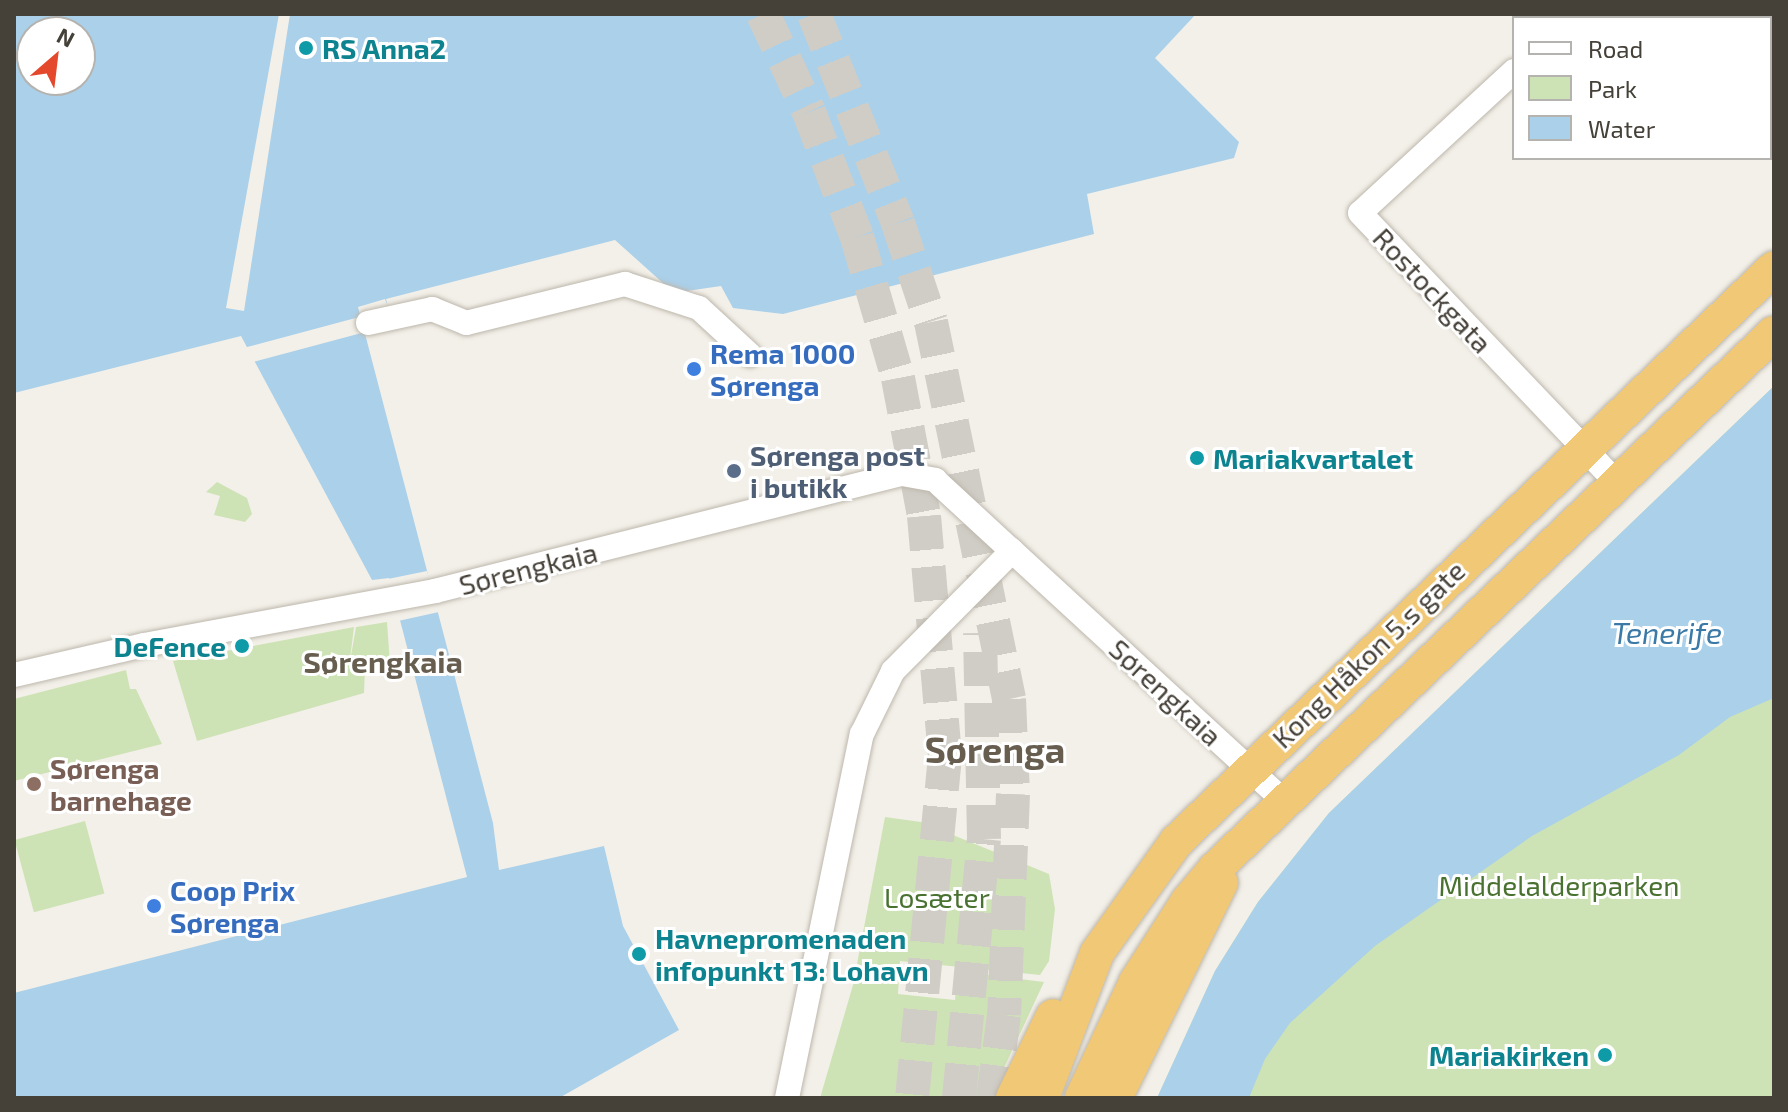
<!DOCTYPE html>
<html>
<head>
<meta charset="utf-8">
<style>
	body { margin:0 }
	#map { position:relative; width:1788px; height:1112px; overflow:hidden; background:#f3f0e9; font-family:"Exo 2",sans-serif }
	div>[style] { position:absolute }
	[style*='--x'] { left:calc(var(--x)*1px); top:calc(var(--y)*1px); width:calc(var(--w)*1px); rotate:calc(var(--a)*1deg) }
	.green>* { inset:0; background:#cee3b5; transform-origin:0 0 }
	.water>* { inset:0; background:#abd0e9 }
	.pier>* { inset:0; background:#f3f0e9; transform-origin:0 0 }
	.highway-tunnel>* { height:34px; margin-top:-17px; transform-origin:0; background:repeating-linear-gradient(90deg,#d0cdc6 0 34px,transparent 0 51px) }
	.roads { filter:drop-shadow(0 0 2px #bdb7ac) drop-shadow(0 0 2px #bdb7ac) }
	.minor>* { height:24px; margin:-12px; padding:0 12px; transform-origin:12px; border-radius:12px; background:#fff }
	.highway>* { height:34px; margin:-17px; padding:0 17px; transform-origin:17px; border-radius:17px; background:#f0c876 }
	.dots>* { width:22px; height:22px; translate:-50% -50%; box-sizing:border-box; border:4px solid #fff; border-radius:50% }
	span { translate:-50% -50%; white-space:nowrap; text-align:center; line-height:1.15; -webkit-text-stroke:6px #fff; paint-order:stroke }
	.culture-label { font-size:28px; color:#0d838f; font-weight:700 }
	.left { translate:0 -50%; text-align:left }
	.right { translate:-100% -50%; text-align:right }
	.street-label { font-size:28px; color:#454038 }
	.shop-label { font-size:28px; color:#366cbe; font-weight:700 }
	.service-label { font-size:28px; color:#4e5e75; font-weight:700 }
	.education-label { font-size:28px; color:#785e54; font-weight:700 }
	.park-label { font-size:28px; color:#497231 }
	.water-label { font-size:30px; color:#3b79a7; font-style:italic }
	.neighbourhood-label { font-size:30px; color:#675e50; font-weight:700 }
	.district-label { font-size:36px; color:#675e50; font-weight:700 }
	.frame { position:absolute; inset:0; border:16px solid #454038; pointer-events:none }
	.legend { position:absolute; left:1512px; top:16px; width:260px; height:144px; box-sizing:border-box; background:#fff; border:2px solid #b5b3af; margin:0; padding:10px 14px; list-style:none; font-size:24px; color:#454038 }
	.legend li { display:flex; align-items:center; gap:16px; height:40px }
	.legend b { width:40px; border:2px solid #b5b3af }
	.north { position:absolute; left:16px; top:16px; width:80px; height:80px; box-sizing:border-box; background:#fff; border:2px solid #b5b3af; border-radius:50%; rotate:28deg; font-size:22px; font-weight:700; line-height:32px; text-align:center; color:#454038 }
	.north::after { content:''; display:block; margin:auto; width:28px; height:36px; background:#e5492d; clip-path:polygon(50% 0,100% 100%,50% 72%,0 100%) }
</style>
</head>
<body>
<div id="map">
	<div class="green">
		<i style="clip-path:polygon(1774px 386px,1774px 1098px,1157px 1098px,1215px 971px,1258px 902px,1329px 813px)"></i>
		<i style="clip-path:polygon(217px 482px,247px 498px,252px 514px,245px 522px,214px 515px,220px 496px,206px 492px)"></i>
		<i style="clip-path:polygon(387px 622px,390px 664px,376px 669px,350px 667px,365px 669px,364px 693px,197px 741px,173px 661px,354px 627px,349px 667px,356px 627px)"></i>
		<i style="clip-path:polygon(126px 670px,130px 689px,136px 689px,162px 744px,14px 781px,14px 699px)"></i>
		<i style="clip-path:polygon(885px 817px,921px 822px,1049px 874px,1055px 909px,1049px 961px,1040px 975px,900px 961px,898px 994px,955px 1000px,957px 971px,1044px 982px,990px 1098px,820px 1098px,853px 985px)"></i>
		<i style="left:85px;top:821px;width:75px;height:73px;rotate:75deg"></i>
	</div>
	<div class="water">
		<i style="clip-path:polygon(evenodd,14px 14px,1196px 14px,1155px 58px,1239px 142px,1234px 158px,1087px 194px,1094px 234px,783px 314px,733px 308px,721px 286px,666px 294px,636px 273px,468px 315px,439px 297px,388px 307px,385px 299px,358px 307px,493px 823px,499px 870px,604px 846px,623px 926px,679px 1030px,559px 1098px,14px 1098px,14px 993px,467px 877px,389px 578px,372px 580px,241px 336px,14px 393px,14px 14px,32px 32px,80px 32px,80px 80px,32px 80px,32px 32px)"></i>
		<i style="clip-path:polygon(1774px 386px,1774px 698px,1730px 717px,1679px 755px,1532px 836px,1375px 946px,1290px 1023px,1265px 1059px,1249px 1098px,1157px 1098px,1215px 971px,1258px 902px,1329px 813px)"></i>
	</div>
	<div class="pier">
		<i style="clip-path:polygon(279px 14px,290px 14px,244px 311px,226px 308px)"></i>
		<i style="clip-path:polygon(615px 240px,673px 292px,666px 294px,636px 273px,468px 315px,439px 297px,388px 307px,386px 299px)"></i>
		<i style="left:363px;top:316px;width:16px;height:123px;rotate:75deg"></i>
		<i style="clip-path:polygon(427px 571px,439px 612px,398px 621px,383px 580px)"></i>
	</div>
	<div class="highway-tunnel">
		<i style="--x:763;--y:14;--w:108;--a:64.9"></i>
		<i style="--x:809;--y:112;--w:134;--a:69"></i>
		<i style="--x:857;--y:237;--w:147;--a:73.8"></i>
		<i style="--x:898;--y:378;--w:140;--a:79.3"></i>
		<i style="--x:924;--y:516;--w:241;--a:85"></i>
		<i style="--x:945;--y:756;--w:344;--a:95.5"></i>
		<i style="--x:814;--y:14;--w:225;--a:68.1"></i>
		<i style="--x:898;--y:223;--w:104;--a:71.6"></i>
		<i style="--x:931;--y:322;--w:385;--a:78.3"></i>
		<i style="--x:1009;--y:699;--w:95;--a:87.6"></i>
		<i style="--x:1013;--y:794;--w:221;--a:92.3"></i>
		<i style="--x:1004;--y:1015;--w:84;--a:97.5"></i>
		<i style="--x:959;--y:1098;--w:260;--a:-84.5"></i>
		<i style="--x:984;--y:839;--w:206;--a:-91.1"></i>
	</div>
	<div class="roads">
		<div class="minor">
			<i style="--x:1625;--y:14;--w:8;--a:30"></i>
			<i style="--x:1572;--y:18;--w:6;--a:-45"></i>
			<i style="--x:1514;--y:71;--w:209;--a:137.3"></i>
			<i style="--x:1360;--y:213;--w:373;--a:46.4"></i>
			<i style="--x:1770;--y:101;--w:4;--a:27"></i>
			<i style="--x:368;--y:323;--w:66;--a:-12.3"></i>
			<i style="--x:432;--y:309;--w:37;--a:22"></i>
			<i style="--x:466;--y:323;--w:164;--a:-13.8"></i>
			<i style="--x:625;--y:284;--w:78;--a:18"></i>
			<i style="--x:699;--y:308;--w:69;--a:42.7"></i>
			<i style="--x:1010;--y:549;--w:371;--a:42.6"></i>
			<i style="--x:14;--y:675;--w:133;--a:-13"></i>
			<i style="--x:144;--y:645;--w:296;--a:-10.5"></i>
			<i style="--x:435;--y:591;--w:481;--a:-14.1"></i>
			<i style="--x:902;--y:474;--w:34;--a:10"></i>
			<i style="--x:935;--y:480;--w:105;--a:42.7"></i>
			<i style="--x:787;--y:1098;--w:372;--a:-78.4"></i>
			<i style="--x:862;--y:734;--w:70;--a:-63.8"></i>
			<i style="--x:893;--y:671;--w:169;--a:-45.2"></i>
		</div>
		<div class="highway">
			<i style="--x:1013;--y:1098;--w:91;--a:-64"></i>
			<i style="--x:1042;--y:1098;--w:155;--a:-69.2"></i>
			<i style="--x:1097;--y:953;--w:138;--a:-54.5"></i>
			<i style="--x:1177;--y:841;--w:827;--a:-43.82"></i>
			<i style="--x:1082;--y:1098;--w:128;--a:-65"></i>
			<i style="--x:1136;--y:982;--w:96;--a:-57.3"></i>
			<i style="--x:1188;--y:901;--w:42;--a:-49.8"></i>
			<i style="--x:1215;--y:869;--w:774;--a:-43.8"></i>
			<i style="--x:1115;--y:1098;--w:240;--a:-63.8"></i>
		</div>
	</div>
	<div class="dots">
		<i style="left:306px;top:48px;background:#0f9aa8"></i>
		<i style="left:694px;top:369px;background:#3f7fe0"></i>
		<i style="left:1197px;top:458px;background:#0f9aa8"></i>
		<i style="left:734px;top:471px;background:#5c6f8a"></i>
		<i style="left:242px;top:646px;background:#0f9aa8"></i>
		<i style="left:34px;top:784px;background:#8d6e63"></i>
		<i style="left:154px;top:906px;background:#3f7fe0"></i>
		<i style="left:639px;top:954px;background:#0f9aa8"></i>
		<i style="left:1605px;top:1055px;background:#0f9aa8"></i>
	</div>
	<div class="culture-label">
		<span class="left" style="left:322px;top:48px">RS Anna2</span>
		<span class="left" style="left:1213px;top:458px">Mariakvartalet</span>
		<span class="right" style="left:226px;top:646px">DeFence</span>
		<span class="left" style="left:655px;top:954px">Havnepromenaden<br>infopunkt 13: Lohavn</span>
		<span class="right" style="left:1589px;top:1055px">Mariakirken</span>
	</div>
	<div class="street-label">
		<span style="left:1433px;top:290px;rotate:47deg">Rostockgata</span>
		<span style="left:528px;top:568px;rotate:-14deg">Sørengkaia</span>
		<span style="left:1368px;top:654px;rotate:-44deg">Kong Håkon 5.s gate</span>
		<span style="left:1166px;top:692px;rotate:43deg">Sørengkaia</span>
	</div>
	<div class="shop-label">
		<span class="left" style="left:710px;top:369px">Rema 1000<br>Sørenga</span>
		<span class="left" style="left:170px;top:906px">Coop Prix<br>Sørenga</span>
	</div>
	<div class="service-label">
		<span class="left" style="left:750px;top:471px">Sørenga post<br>i butikk</span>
	</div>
	<div class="education-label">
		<span class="left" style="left:50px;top:784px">Sørenga<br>barnehage</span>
	</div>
	<div class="park-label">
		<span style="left:1559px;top:885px">Middelalderparken</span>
		<span style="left:937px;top:897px">Losæter</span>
	</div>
	<div class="water-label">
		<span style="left:1667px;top:632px">Tenerife</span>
	</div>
	<div class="neighbourhood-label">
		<span style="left:383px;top:661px">Sørengkaia</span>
	</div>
	<div class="district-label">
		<span style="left:995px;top:749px">Sørenga</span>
	</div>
	<div class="frame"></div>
	<ul class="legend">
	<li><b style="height:10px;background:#fff"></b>Road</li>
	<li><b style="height:22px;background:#cee3b5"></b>Park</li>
	<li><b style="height:22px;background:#abd0e9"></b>Water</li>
	</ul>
	<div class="north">N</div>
</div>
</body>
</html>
